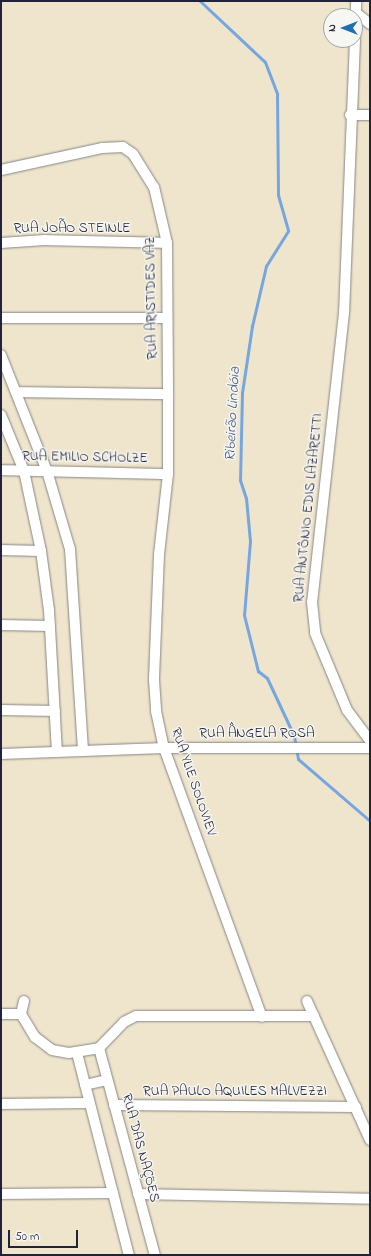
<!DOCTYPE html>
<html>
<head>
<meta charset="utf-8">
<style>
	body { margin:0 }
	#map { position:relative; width:371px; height:1256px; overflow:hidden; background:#eee5cc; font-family:"Indie Flower",sans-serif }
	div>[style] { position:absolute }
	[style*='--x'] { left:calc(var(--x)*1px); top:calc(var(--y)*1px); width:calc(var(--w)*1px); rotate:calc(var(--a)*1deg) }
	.stream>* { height:3px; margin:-1.5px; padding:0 1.5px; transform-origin:1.5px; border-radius:1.5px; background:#75a6e0 }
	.roads { filter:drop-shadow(0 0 1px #888484) drop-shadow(0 0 1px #888484) }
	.minor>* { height:10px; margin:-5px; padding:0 5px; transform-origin:5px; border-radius:5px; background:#fff }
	span { translate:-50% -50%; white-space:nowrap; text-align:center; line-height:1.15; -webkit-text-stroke:3px #f6f6f2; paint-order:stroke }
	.street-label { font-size:14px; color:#22223b }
	.water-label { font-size:15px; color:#43577d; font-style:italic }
	.frame { position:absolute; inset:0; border:2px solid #22223b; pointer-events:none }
	.north { position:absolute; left:323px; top:8px; width:40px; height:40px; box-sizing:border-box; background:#f6f6f2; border:1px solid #a1a1a9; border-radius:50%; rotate:270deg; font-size:11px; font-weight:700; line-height:16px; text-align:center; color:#22223b }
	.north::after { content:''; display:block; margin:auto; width:14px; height:18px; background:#1f6fb2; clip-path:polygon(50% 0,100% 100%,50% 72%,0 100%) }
	.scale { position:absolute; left:8px; top:1230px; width:70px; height:18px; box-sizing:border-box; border:2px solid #22223b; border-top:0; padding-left:5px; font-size:12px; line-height:14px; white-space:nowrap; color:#22223b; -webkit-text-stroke:3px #f6f6f2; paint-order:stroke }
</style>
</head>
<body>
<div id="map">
	<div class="stream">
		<i style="--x:200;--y:1;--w:89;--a:43.2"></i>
		<i style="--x:265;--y:62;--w:34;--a:69"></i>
		<i style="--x:277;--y:94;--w:101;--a:89.4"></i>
		<i style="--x:278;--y:195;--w:37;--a:74"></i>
		<i style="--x:288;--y:231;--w:41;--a:122.2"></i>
		<i style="--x:266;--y:266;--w:62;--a:103.1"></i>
		<i style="--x:252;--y:326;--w:68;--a:98.5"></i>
		<i style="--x:242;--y:393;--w:87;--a:91.3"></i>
		<i style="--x:240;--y:480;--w:19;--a:72"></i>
		<i style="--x:246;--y:498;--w:43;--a:84.7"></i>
		<i style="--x:250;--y:541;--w:74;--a:94.6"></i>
		<i style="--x:244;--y:615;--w:58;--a:76"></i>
		<i style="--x:258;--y:671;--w:11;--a:38"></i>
		<i style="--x:267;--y:678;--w:64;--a:65"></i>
		<i style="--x:294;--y:736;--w:23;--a:80"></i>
		<i style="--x:298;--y:759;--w:95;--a:40.7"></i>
	</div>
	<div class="roads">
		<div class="minor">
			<i style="--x:356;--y:13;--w:18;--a:38"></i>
			<i style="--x:355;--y:35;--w:34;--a:-88"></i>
			<i style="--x:355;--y:40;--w:273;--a:92.3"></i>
			<i style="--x:344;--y:313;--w:291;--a:96.3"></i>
			<i style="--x:312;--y:602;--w:31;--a:84"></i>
			<i style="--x:315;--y:633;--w:83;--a:67.4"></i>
			<i style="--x:347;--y:710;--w:39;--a:53"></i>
			<i style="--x:350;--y:115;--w:20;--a:0"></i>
			<i style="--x:1;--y:170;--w:103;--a:-12.3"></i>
			<i style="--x:102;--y:148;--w:21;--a:-3"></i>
			<i style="--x:123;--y:147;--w:12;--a:35"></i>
			<i style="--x:133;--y:154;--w:39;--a:58"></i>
			<i style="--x:154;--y:187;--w:57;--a:76.9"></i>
			<i style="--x:167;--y:243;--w:151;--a:89.6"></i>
			<i style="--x:1;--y:243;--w:44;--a:-3.9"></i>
			<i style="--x:45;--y:240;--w:122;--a:1.4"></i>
			<i style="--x:1;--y:318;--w:166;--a:0"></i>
			<i style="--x:1;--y:355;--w:125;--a:68.4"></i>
			<i style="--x:47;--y:471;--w:81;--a:73.6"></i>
			<i style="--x:70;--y:549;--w:202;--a:86.3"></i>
			<i style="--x:16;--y:392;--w:152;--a:0.8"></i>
			<i style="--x:168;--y:394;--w:80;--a:90"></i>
			<i style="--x:168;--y:474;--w:81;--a:96.4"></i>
			<i style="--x:159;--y:554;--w:126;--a:92.3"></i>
			<i style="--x:154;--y:680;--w:31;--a:86"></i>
			<i style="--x:156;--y:711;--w:38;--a:78"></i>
			<i style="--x:164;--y:748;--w:286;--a:70"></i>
			<i style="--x:1;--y:415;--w:61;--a:67.7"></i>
			<i style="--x:24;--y:471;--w:82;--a:78"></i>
			<i style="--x:41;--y:551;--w:60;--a:82.3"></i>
			<i style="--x:49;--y:610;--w:142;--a:86.8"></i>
			<i style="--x:1;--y:470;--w:167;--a:1.4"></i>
			<i style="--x:1;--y:550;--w:40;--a:1.4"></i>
			<i style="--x:1;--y:625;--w:49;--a:1.2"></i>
			<i style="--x:1;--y:710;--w:54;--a:1.1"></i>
			<i style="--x:1;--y:754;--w:163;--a:-2.1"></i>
			<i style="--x:164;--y:748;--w:206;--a:0"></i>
			<i style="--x:24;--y:1001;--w:13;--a:103"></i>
			<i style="--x:21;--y:1014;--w:27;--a:59"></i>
			<i style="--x:35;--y:1037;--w:21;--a:37"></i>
			<i style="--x:52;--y:1050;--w:17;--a:10"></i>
			<i style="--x:69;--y:1053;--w:30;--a:-9"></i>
			<i style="--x:99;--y:1048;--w:36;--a:-46"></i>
			<i style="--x:124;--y:1022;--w:13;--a:-27"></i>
			<i style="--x:136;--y:1016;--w:178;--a:0"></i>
			<i style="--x:307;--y:1001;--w:153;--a:65.6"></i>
			<i style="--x:1;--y:1014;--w:20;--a:0"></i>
			<i style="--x:99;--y:1048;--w:214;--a:74.9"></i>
			<i style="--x:77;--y:1053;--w:209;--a:75.6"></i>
			<i style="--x:85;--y:1085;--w:22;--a:-13"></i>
			<i style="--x:1;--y:1104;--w:88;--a:-0.7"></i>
			<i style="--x:114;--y:1105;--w:242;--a:0.5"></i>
			<i style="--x:1;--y:1194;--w:112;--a:-0.5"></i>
			<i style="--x:138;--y:1194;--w:232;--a:1.2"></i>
		</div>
	</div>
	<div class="street-label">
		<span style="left:72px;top:229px">RUA JOÃO STEINLE</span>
		<span style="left:152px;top:298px;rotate:-91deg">RUA ARISTIDES VAZ</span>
		<span style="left:85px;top:458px;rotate:1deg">RUA EMILIO SCHOLZE</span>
		<span style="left:309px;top:508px;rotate:-84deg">RUA ANTÔNIO EDIS LAZARETTI</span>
		<span style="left:257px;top:734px">RUA ÂNGELA ROSA</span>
		<span style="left:193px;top:782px;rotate:71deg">RUA YLIE SOLOVIEV</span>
		<span style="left:235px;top:1092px">RUA PAULO AQUILES MALVEZZI</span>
		<span style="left:140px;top:1148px;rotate:75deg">RUA DAS NAÇÕES</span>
	</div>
	<div class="water-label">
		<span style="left:233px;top:414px;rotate:-87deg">Ribeirão Lindóia</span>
	</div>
	<div class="frame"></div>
	<div class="north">N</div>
	<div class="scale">50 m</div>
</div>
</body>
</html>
